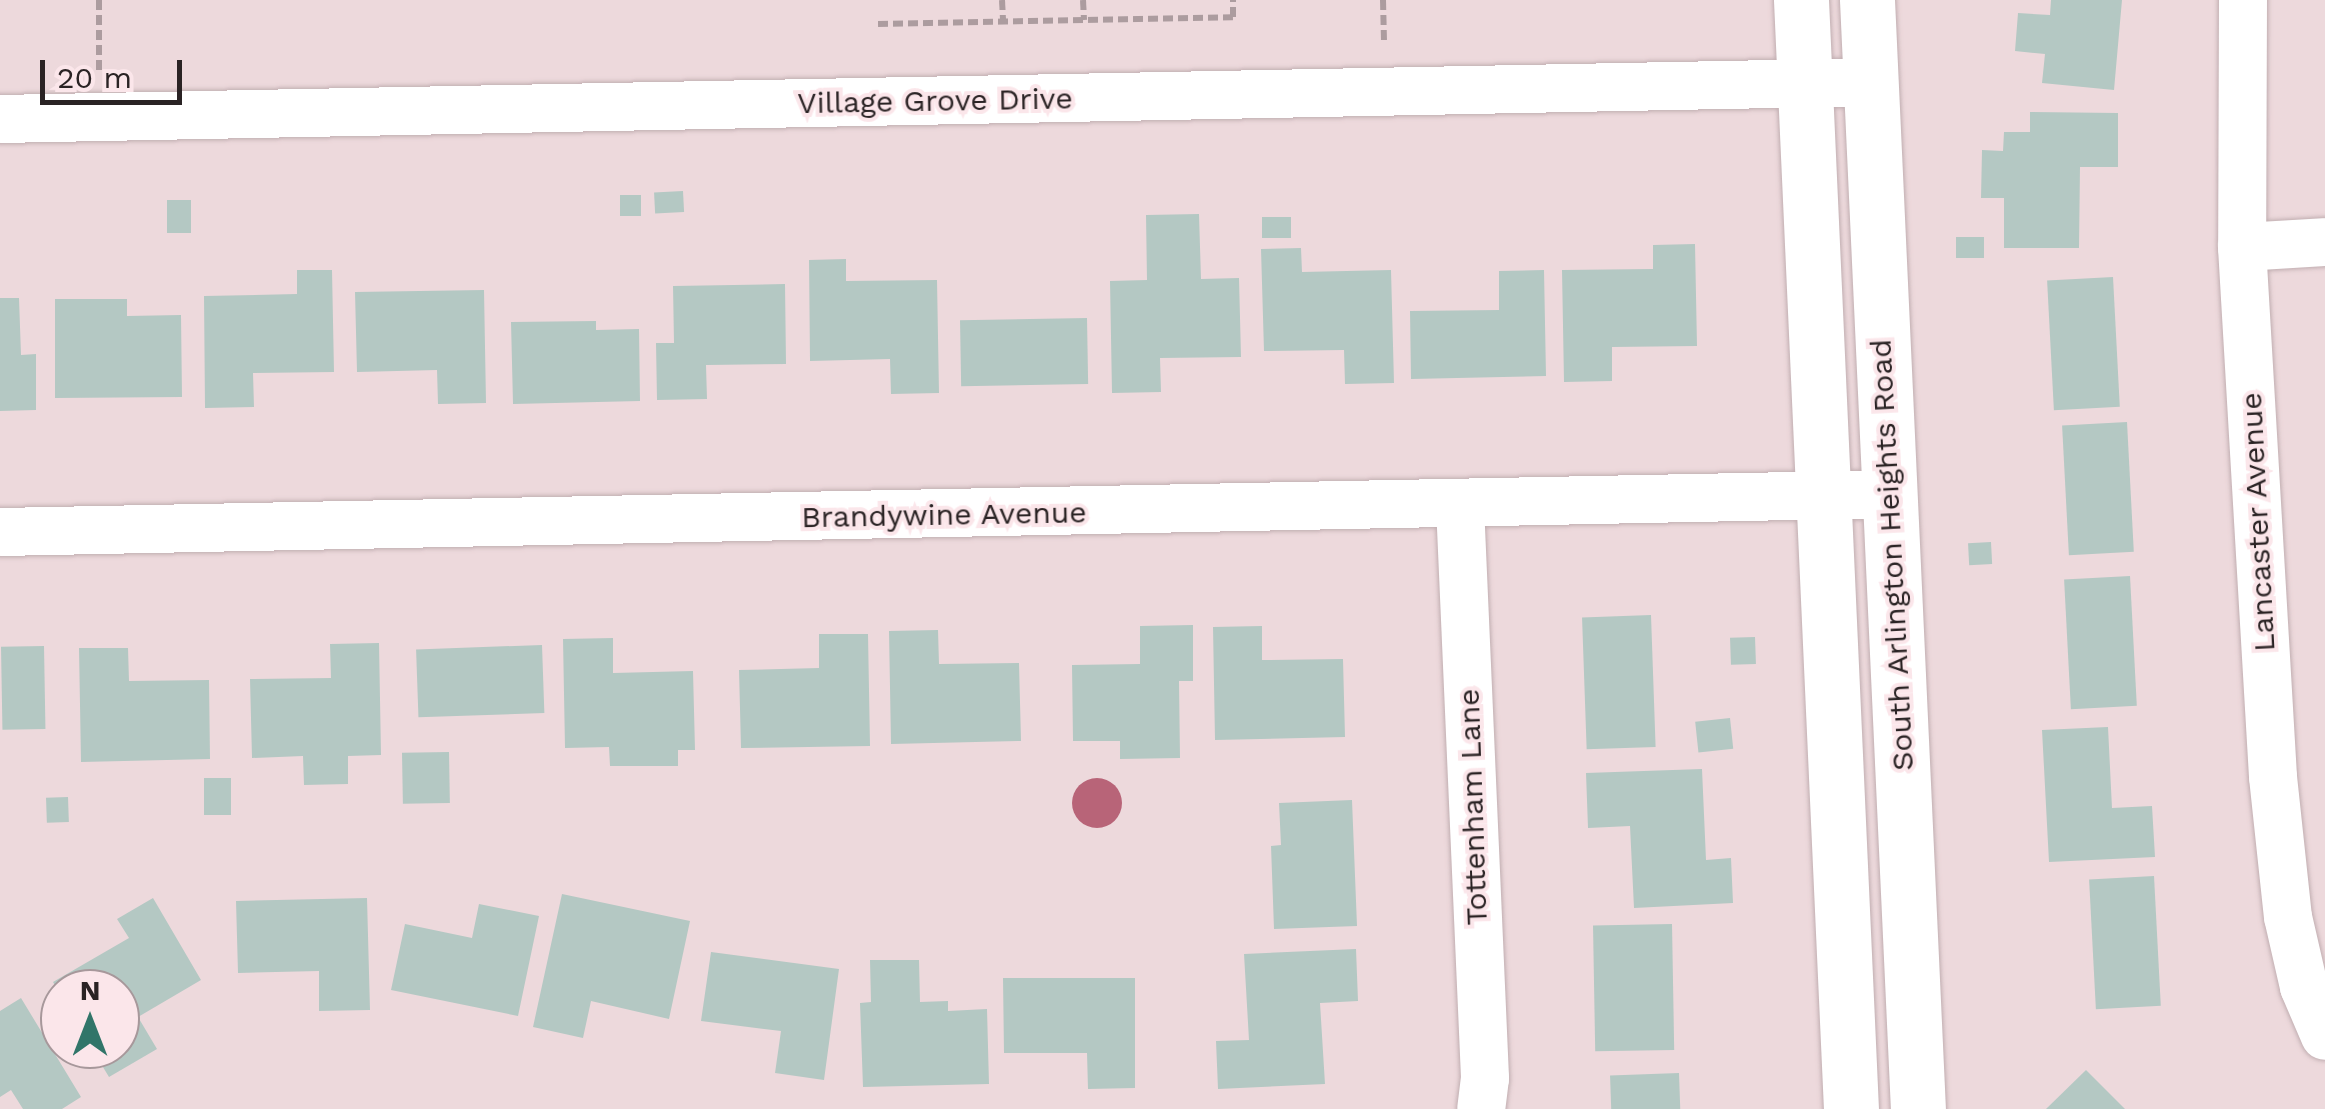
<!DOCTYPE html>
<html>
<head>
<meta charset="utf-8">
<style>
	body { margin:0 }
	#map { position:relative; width:2325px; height:1109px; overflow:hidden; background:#edd9dc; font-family:"Work Sans",sans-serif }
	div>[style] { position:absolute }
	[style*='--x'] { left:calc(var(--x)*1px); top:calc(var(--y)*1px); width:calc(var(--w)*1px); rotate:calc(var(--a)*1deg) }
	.water>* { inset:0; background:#b86478 }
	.round { border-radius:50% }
	.building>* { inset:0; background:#b4c8c3; transform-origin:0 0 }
	.path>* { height:6px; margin-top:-3px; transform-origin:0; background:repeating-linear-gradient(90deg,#ac9c9f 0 10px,transparent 0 15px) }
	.roads { filter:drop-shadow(0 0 2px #c1aeb1) drop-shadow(0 0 2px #c1aeb1) }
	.minor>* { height:48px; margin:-24px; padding:0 24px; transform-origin:24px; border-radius:24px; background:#fff }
	.secondary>* { height:55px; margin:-27.5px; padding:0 27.5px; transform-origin:27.5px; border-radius:27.5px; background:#fff }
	span { translate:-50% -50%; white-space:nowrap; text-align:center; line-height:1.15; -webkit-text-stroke:8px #fbe6ea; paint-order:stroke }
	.street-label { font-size:30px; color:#2a2324 }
	.north { position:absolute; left:40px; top:969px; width:100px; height:100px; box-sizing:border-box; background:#fbe6ea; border:2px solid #a7989b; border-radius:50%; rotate:0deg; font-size:28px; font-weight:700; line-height:40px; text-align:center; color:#2a2324 }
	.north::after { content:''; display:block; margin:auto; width:35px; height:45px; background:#317569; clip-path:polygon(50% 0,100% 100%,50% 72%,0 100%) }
	.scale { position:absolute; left:40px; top:60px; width:142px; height:45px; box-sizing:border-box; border:5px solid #2a2324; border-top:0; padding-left:12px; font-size:30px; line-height:35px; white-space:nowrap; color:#2a2324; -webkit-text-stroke:8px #fbe6ea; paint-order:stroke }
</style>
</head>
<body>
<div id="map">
	<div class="water">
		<i class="round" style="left:1072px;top:778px;width:50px;height:50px"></i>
	</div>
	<div class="building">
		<i style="clip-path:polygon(2051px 0,2122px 0,2114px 90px,2042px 83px,2045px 54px,2015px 51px,2018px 13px,2050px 15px)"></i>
		<i style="clip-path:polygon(2030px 112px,2118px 113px,2118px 167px,2080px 167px,2079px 248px,2004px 248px,2004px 198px,1981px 198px,1982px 150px,2003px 151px,2004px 132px,2030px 132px)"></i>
		<i style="left:683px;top:191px;width:21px;height:29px;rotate:87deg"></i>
		<i style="left:620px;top:195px;width:21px;height:21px"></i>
		<i style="left:167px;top:200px;width:24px;height:33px"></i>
		<i style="clip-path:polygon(1199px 214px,1201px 279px,1239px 278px,1241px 357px,1160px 358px,1161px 392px,1112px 393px,1110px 281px,1147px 280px,1146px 215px)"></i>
		<i style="left:1262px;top:217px;width:29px;height:21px"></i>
		<i style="left:1956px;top:237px;width:28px;height:21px"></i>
		<i style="clip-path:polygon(1695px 244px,1697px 346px,1612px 347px,1612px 381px,1564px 382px,1562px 270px,1653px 269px,1653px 245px)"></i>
		<i style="clip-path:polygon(1301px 248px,1302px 272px,1391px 270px,1394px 383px,1345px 384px,1344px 350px,1264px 351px,1261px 249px)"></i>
		<i style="clip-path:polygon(846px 259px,846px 281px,937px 280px,939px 393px,891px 394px,890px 359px,810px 361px,809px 260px)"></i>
		<i style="clip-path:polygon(297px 270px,332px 270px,334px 372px,253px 373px,254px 407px,205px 408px,204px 296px,297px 294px)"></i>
		<i style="clip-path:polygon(1544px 270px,1546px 376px,1411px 379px,1410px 311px,1499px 310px,1499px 271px)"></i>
		<i style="left:2113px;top:277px;width:130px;height:66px;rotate:87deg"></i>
		<i style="clip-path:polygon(785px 284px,786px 364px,706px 365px,707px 399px,657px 400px,656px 343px,674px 343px,673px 286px)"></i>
		<i style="clip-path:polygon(484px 290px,486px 403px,438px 404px,437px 370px,357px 372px,355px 292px)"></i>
		<i style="clip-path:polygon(0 298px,19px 298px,21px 355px,36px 354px,36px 410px,0 411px)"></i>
		<i style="clip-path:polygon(55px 299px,127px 299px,127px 316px,181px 315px,182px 397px,55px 398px)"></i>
		<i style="left:1087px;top:318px;width:66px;height:127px;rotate:89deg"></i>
		<i style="clip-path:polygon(596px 321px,596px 330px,639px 329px,640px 401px,513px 404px,511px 322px)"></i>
		<i style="left:2127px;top:422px;width:130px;height:65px;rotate:87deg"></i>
		<i style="left:1991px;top:542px;width:22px;height:23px;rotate:87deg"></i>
		<i style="left:2130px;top:576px;width:130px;height:66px;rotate:87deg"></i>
		<i style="left:1651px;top:615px;width:132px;height:69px;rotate:88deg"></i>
		<i style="clip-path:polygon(1193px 625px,1193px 681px,1179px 681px,1180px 758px,1120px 759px,1120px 741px,1073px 741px,1072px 665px,1140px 664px,1140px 626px)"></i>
		<i style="clip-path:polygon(1262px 626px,1262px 660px,1343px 659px,1345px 737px,1215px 740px,1213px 627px)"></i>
		<i style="clip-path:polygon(938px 630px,939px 664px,1019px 663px,1021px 741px,891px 744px,889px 631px)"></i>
		<i style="clip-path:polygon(819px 634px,868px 634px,870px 746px,741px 748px,739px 670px,819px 668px)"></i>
		<i style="left:1755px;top:637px;width:27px;height:25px;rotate:88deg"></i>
		<i style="clip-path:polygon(613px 638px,613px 673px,693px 671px,695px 750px,678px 750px,678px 766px,610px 766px,609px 747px,565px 748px,563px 639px)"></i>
		<i style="clip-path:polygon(379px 643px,381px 755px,348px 756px,348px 784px,304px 785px,303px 756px,252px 758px,250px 679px,331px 678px,330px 644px)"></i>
		<i style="left:542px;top:645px;width:68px;height:126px;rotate:88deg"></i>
		<i style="left:44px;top:646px;width:83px;height:43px;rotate:89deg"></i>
		<i style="clip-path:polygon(79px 648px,128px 648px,129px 681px,209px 680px,210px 759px,81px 762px)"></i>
		<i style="left:1730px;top:718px;width:31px;height:35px;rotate:84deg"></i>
		<i style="clip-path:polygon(2108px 727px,2112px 808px,2152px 806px,2155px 857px,2049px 862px,2042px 730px)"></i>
		<i style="left:449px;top:752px;width:51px;height:47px;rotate:89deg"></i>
		<i style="clip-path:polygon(1702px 769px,1706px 860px,1731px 858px,1733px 903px,1634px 908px,1630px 826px,1588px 828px,1586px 773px)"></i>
		<i style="left:204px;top:778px;width:27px;height:37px"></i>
		<i style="left:68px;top:797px;width:25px;height:22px;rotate:88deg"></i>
		<i style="clip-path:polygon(1352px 800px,1357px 926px,1274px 929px,1271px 846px,1281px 845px,1279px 803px)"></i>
		<i style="left:2154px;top:876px;width:130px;height:65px;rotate:87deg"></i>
		<i style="clip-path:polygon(562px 894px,690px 921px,669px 1019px,591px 1001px,583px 1038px,533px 1027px)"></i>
		<i style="clip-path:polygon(153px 898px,201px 980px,138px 1017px,157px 1049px,109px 1077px,92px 1049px,120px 1049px,120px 989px,60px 989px,60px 994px,53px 982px,129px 938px,117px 919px)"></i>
		<i style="clip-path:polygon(367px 898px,370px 1010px,319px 1011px,319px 971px,238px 973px,236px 901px)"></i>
		<i style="clip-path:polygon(479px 904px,539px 916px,518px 1016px,391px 990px,405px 924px,472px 938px)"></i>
		<i style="left:1672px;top:924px;width:126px;height:79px;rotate:89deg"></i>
		<i style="clip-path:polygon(1356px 949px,1358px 1001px,1320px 1003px,1325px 1084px,1218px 1089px,1216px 1041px,1249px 1040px,1244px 954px)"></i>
		<i style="clip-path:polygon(711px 952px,839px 969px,824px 1080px,775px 1073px,781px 1031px,701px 1021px)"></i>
		<i style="clip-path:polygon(870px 960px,919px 960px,920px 1002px,948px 1001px,948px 1011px,987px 1009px,989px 1084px,863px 1087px,860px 1003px,871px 1002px)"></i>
		<i style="clip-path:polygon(1003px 978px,1135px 978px,1135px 1088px,1088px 1089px,1087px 1053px,1004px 1053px)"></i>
		<i style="clip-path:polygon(21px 998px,81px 1097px,62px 1109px,23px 1109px,11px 1090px,0 1097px,0 1011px)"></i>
		<i style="clip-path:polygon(2086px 1070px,2125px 1109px,2046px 1109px)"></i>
		<i style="left:1679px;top:1073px;width:36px;height:69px;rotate:88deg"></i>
	</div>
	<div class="path">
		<i style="--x:99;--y:0;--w:70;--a:90"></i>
		<i style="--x:1002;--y:0;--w:21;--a:87"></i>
		<i style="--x:1083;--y:0;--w:20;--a:87"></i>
		<i style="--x:1383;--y:0;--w:42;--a:88.6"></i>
		<i style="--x:878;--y:24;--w:355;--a:-1.1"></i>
		<i style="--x:1233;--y:17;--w:17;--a:-90"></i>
	</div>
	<div class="roads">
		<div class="minor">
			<i style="--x:2243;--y:0;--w:247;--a:90.2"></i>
			<i style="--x:2242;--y:247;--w:531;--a:86.65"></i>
			<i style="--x:2273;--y:777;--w:141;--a:83.9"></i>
			<i style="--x:2288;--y:917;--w:72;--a:77.1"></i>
			<i style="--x:2304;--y:987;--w:53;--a:66.8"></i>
			<i style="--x:0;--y:119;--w:1870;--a:-1.13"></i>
			<i style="--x:2242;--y:247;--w:83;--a:-3.4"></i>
			<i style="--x:1460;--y:505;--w:574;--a:87.5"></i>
			<i style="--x:1485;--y:1078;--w:31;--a:97"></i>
			<i style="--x:0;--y:532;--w:1889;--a:-1.15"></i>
		</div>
		<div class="secondary">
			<i style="--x:1801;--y:0;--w:1110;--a:87.42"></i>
			<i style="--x:1867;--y:0;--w:1110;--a:87.37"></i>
		</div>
	</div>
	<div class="street-label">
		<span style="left:935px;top:101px;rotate:-1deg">Village Grove Drive</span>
		<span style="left:944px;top:515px;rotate:-1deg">Brandywine Avenue</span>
		<span style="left:2258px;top:522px;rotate:-93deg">Lancaster Avenue</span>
		<span style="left:1892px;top:555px;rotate:-93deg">South Arlington Heights Road</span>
		<span style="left:1473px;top:807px;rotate:-92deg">Tottenham Lane</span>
	</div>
	<div class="north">N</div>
	<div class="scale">20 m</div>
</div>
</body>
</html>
